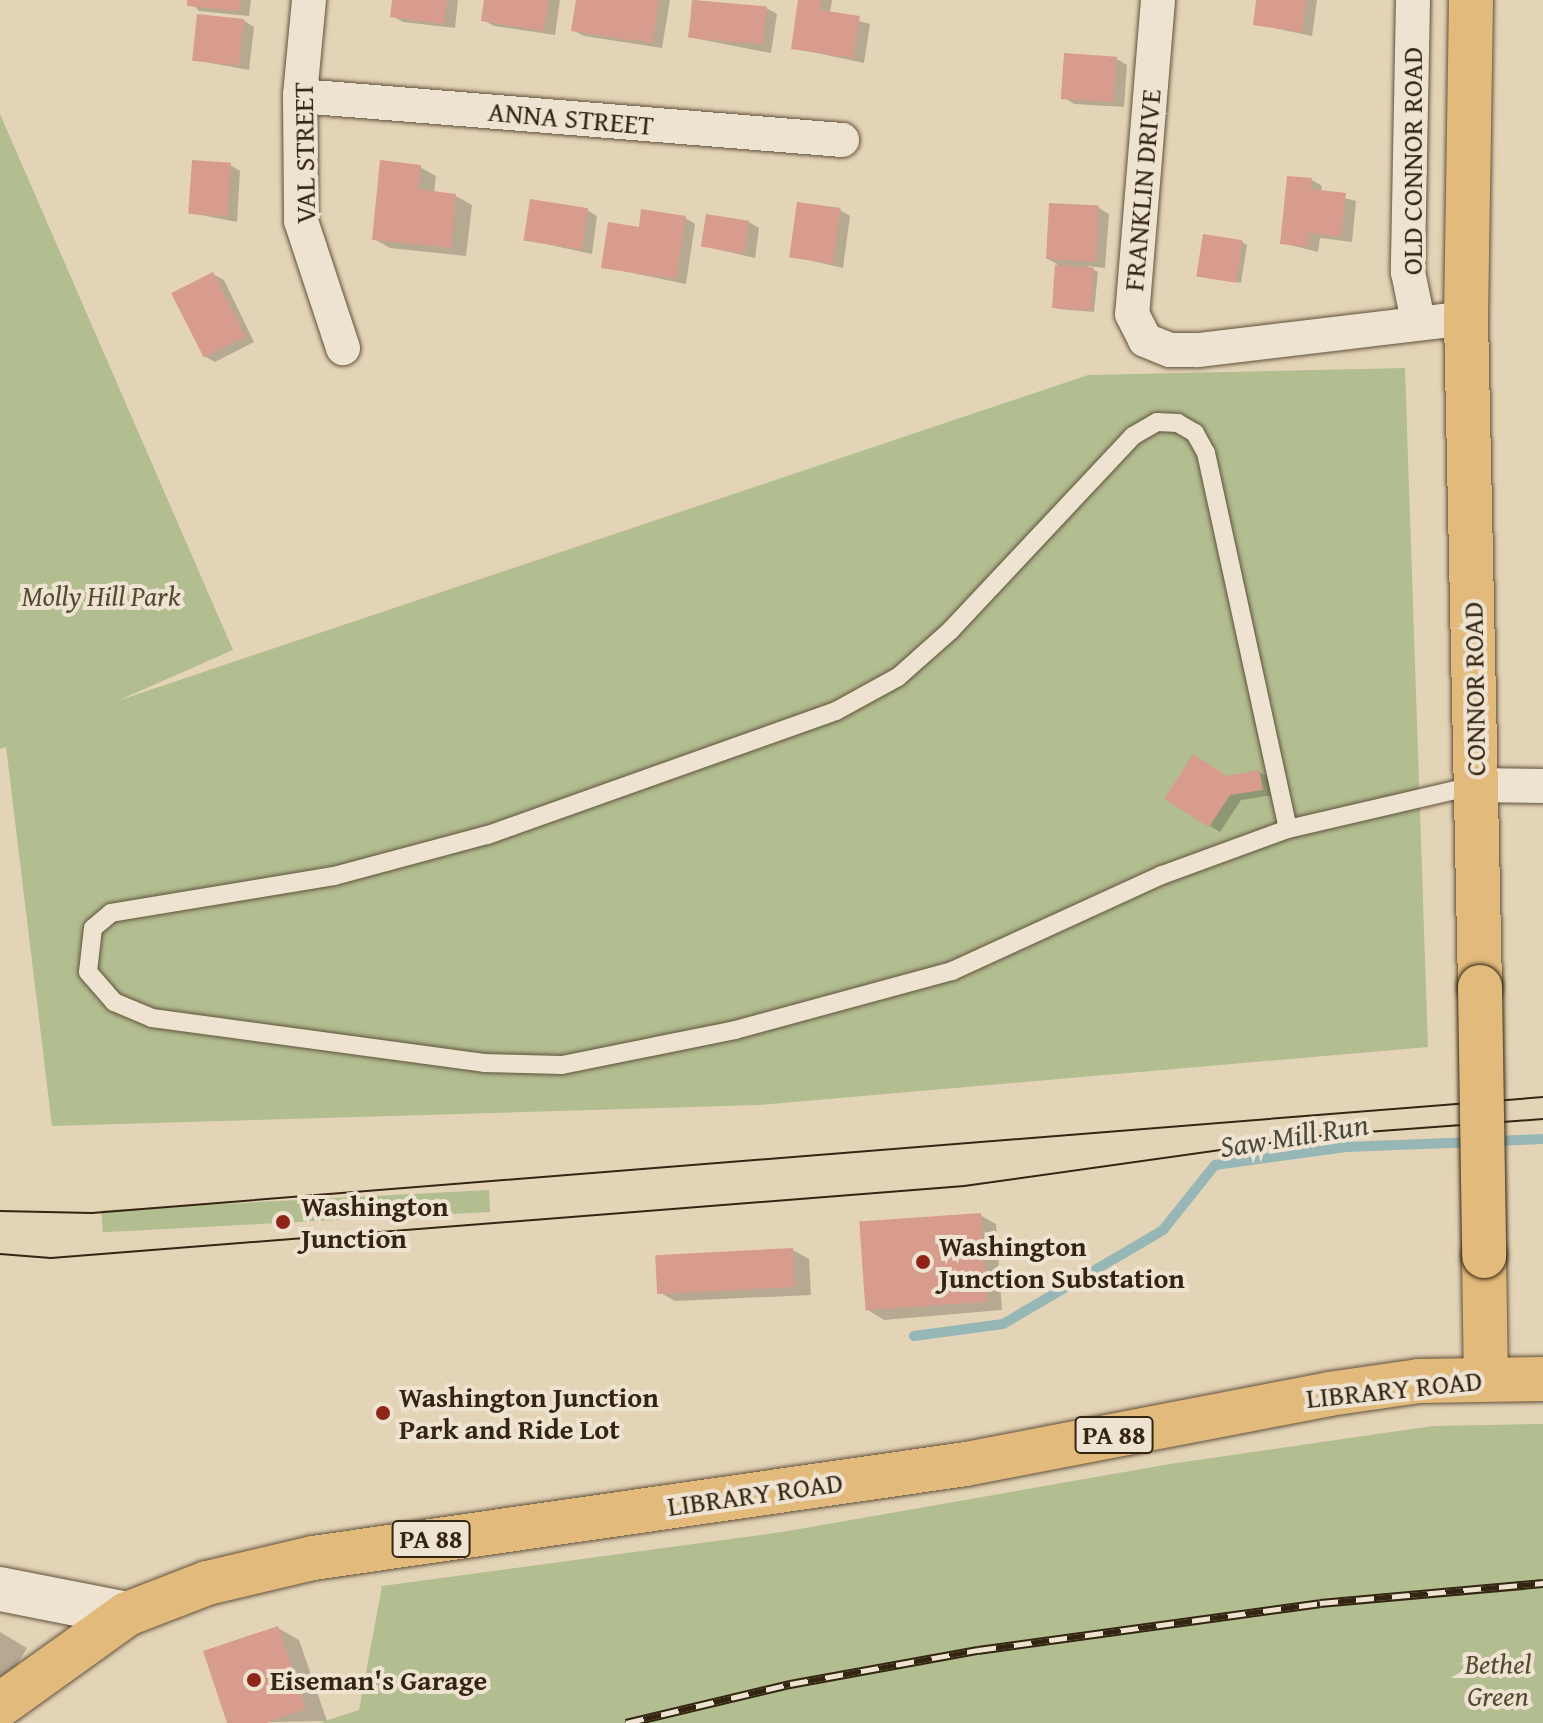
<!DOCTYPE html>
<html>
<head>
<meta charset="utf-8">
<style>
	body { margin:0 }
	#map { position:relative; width:1543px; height:1723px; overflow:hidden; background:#e4d4b7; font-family:"Gentium Book Plus",serif }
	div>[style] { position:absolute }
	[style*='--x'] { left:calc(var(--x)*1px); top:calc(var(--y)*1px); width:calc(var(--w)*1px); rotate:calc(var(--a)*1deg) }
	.green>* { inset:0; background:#b2bd90; transform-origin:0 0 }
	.shadow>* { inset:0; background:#0003 }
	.stream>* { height:10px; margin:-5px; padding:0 5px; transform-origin:5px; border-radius:5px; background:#97b7b6 }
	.building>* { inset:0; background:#d79c8d; transform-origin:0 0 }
	.roads { filter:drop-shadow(0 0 2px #60513b) drop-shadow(0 0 2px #60513b) }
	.lane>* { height:18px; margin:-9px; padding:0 9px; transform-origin:9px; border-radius:9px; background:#ede3d0 }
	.street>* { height:34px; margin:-17px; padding:0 17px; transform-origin:17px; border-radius:17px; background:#ede3d0 }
	.secondary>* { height:44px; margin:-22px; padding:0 22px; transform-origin:22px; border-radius:22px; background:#ede3d0 }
	.primary>* { height:44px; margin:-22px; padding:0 22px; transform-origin:22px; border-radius:22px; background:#e2ba7c }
	.tram>* { height:2px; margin:-1px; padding:0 1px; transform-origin:1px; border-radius:1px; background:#342512 }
	.rail>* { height:9px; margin-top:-4.5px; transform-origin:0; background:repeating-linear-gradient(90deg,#ede3d0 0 18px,#342512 0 36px); box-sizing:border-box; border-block:2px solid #342512 }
	.bridges { filter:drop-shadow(0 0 2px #342512) drop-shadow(0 0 2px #342512) }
	.primary-bridge>* { height:44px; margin:-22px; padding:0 22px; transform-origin:22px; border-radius:22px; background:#e2ba7c }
	.dots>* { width:22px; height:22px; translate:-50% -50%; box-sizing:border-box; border:4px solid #ede3d0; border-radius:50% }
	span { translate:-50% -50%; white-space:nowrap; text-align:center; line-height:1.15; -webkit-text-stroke:8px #ede3d0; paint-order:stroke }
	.shield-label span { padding:2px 6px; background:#ede3d0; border:2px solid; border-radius:6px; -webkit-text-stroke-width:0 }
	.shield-label { font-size:26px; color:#342512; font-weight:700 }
	.street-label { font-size:28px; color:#342512 }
	.park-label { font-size:28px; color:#544b32; font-style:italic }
	.poi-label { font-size:28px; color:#342512; font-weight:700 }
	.left { translate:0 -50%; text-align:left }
	.water-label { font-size:30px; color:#4d4a3b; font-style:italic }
</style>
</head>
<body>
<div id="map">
	<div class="green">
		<i style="clip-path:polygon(0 114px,233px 650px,117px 701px,1088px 375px,1405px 368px,1428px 1047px,759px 1105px,52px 1126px,6px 747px,0 749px)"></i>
		<i style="left:489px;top:1190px;width:22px;height:388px;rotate:87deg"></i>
		<i style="clip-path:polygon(1543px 1424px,1543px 1723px,319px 1723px,359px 1710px,382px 1586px,782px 1532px,1170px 1464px,1433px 1426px)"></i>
	</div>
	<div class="shadow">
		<i style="clip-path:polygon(189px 0,251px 0,249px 16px,199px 11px)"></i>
		<i style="clip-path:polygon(394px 0,458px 0,455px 28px,403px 22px,392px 16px)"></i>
		<i style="clip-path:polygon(486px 0,560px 0,555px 35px,494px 26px,483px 20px)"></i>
		<i style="clip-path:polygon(578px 0,670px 0,662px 48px,584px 36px,573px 30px)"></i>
		<i style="clip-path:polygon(694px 0,766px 8px,777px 14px,771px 53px,688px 37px)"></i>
		<i style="clip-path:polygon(800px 0,832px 0,830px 13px,870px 24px,864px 63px,793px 48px)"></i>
		<i style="clip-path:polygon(1258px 0,1317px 0,1312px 36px,1255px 24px)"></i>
		<i style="clip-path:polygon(243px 20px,254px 27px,249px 70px,194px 60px)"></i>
		<i style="clip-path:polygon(1117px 59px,1127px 65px,1124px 107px,1074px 104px,1064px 98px)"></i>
		<i style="clip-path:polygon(230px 165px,240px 171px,237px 222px,190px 213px)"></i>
		<i style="clip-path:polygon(420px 167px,436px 176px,434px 193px,456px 196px,472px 205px,466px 256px,390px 248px,374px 239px)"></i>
		<i style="clip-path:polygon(1312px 180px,1322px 186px,1321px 192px,1356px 201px,1352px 242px,1320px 238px,1318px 252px,1282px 243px)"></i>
		<i style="clip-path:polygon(1099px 208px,1109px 214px,1105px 268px,1087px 266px,1098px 272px,1094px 312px,1058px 309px,1054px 307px,1057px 264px,1046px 258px)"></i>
		<i style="clip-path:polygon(587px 210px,597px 216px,592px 254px,527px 240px)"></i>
		<i style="clip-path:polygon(840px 210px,850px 216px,843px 268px,791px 256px)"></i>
		<i style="clip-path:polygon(685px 218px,695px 224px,686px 284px,603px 267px,640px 229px)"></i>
		<i style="clip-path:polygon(749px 222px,759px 228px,755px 258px,703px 246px)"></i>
		<i style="clip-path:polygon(1242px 242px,1247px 245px,1241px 283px,1199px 276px)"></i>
		<i style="clip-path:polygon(213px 274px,224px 280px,254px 342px,215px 362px,204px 356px)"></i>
		<i style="clip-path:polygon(1259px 772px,1270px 778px,1273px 795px,1241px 800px,1220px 832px,1210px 826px,1227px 778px)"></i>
		<i style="clip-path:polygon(980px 1215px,996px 1224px,1002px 1310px,884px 1320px,868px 1310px)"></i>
		<i style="clip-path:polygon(793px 1250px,809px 1259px,811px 1295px,675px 1301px,659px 1292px)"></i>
		<i style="clip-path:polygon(278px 1628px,299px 1640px,327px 1721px,229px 1723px)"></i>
		<i style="clip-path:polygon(0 1632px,27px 1648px,0 1694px)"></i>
	</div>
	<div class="stream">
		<i style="--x:1494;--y:1141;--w:49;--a:-2.3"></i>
		<i style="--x:914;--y:1336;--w:90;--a:-7.7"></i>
		<i style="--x:1003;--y:1324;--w:186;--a:-30.4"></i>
		<i style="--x:1163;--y:1230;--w:83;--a:-51.3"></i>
		<i style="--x:1215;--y:1165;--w:132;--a:-7.8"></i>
		<i style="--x:1346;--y:1147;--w:128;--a:-2.2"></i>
	</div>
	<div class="building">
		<i style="clip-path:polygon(187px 0,240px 0,239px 11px,187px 6px)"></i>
		<i style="clip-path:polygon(392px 0,447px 0,444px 24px,390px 17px)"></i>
		<i style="clip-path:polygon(484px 0,549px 0,544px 31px,481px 21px)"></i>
		<i style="clip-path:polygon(576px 0,659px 0,652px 43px,571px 31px)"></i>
		<i style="left:692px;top:0;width:75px;height:38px;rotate:5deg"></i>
		<i style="clip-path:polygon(798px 0,821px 0,820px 10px,860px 16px,853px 58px,791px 49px)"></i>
		<i style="clip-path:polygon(1256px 0,1306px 0,1302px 32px,1253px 25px)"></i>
		<i style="left:197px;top:14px;width:47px;height:47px;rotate:6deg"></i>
		<i style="left:1064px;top:53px;width:53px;height:46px;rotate:4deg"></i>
		<i style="left:192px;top:160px;width:39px;height:54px;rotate:4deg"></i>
		<i style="clip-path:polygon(380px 160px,421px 165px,418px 189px,456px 194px,451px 248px,372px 240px)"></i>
		<i style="clip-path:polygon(1287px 176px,1312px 178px,1311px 189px,1346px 193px,1341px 237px,1310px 233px,1308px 247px,1280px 244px)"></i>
		<i style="left:530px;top:199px;width:59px;height:42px;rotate:9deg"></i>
		<i style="left:797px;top:202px;width:44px;height:56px;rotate:8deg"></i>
		<i style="left:1049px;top:203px;width:50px;height:56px;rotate:3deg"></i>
		<i style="clip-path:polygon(641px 209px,686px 216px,676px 279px,601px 268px,608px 222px,639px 227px)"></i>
		<i style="left:706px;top:214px;width:44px;height:33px;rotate:9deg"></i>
		<i style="left:1203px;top:234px;width:40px;height:43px;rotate:9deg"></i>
		<i style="left:1055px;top:265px;width:39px;height:43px;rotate:4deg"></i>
		<i style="left:213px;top:272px;width:72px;height:47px;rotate:63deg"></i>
		<i style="clip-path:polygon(1193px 754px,1227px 776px,1259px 770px,1263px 790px,1230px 795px,1209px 827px,1164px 799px)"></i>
		<i style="left:981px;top:1213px;width:89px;height:122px;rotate:86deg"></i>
		<i style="left:793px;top:1248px;width:39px;height:138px;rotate:87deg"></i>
		<i style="clip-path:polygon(278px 1626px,306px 1709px,266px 1723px,227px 1723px,203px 1651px)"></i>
	</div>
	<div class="roads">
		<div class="lane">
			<i style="--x:1288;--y:829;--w:385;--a:-102.3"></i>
			<i style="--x:1206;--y:453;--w:23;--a:-119"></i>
			<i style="--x:1195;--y:433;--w:20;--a:-150"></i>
			<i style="--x:1178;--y:423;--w:21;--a:-177"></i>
			<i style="--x:1157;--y:422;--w:28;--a:150"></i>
			<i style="--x:1133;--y:436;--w:266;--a:133.2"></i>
			<i style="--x:951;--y:630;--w:71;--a:138.4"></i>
			<i style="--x:898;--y:677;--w:71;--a:151.3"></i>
			<i style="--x:836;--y:711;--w:370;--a:160.4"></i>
			<i style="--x:487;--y:835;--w:158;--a:165"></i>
			<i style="--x:334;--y:876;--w:226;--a:170.6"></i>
			<i style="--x:111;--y:913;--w:23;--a:140"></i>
			<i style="--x:93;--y:928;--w:44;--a:96.5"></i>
			<i style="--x:88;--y:972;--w:40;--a:49"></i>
			<i style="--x:114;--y:1002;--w:41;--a:22.8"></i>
			<i style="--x:152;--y:1018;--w:335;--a:7.7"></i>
			<i style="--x:484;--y:1063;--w:78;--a:1.5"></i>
			<i style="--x:562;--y:1065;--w:177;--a:-11.4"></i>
			<i style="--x:735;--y:1030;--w:225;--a:-15.2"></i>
			<i style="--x:952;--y:971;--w:231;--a:-24.6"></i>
			<i style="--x:1162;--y:875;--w:134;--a:-20.1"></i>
			<i style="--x:1288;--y:829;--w:194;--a:-13.1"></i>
		</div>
		<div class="street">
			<i style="--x:309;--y:0;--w:96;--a:95.4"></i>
			<i style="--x:300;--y:96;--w:125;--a:89.5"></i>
			<i style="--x:301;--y:221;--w:134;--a:71.7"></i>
			<i style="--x:1158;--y:0;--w:315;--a:94.7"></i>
			<i style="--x:1132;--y:314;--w:29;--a:63"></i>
			<i style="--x:1145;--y:340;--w:27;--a:22"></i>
			<i style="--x:1170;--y:350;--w:28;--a:0"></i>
			<i style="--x:1198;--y:350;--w:270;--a:-6.8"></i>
			<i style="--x:1413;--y:0;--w:272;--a:91.1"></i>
			<i style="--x:1408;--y:272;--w:50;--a:78.5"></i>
			<i style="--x:300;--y:96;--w:544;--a:4.64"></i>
			<i style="--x:1477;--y:785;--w:66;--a:0.9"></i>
		</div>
		<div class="secondary">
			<i style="--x:0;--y:1589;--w:129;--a:11.1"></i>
		</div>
		<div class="primary">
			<i style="--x:1471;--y:0;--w:318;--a:90.9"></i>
			<i style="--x:1466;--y:318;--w:669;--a:88.8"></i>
			<i style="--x:1484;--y:1256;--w:121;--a:89.1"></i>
			<i style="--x:0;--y:1705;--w:156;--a:-35.6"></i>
			<i style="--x:127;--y:1614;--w:86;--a:-21.2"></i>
			<i style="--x:207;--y:1583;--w:109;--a:-13.3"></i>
			<i style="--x:313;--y:1558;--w:660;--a:-8.19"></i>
			<i style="--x:966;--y:1464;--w:370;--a:-10.9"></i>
			<i style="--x:1329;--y:1394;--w:91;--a:-8.2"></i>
			<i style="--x:1419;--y:1381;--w:124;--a:-0.9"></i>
		</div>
	</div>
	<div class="tram">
		<i style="--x:0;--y:1211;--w:92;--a:1.2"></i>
		<i style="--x:92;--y:1213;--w:1456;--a:-4.57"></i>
		<i style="--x:0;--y:1254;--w:51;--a:4.5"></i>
		<i style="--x:51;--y:1258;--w:916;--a:-4.51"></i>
		<i style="--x:964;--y:1186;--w:366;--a:-8"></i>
		<i style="--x:1326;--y:1135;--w:218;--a:-4.2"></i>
	</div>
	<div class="rail">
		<i style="--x:626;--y:1723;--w:169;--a:-13.4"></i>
		<i style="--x:790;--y:1684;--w:191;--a:-10.3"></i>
		<i style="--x:978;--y:1650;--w:345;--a:-7.8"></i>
		<i style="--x:1320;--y:1603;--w:224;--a:-5.1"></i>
	</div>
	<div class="bridges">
		<div class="primary-bridge">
			<i style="--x:1480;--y:987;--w:269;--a:89.1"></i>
		</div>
	</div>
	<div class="dots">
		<i style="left:283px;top:1222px;background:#8f2418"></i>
		<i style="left:923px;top:1262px;background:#8f2418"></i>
		<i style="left:383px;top:1413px;background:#8f2418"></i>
		<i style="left:254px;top:1680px;background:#8f2418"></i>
	</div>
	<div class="shield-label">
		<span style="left:1114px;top:1435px">PA 88</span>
		<span style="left:431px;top:1539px">PA 88</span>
	</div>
	<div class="street-label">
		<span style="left:571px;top:118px;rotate:5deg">ANNA STREET</span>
		<span style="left:304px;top:153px;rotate:-91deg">VAL STREET</span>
		<span style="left:1412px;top:161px;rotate:-90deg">OLD CONNOR ROAD</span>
		<span style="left:1142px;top:190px;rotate:-85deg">FRANKLIN DRIVE</span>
		<span style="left:1474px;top:689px;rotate:-91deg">CONNOR ROAD</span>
		<span style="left:1394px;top:1389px;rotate:-6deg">LIBRARY ROAD</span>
		<span style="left:755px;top:1494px;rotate:-8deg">LIBRARY ROAD</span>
	</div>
	<div class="park-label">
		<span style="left:101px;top:596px">Molly Hill Park</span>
		<span style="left:1498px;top:1680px">Bethel<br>Green</span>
	</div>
	<div class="poi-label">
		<span class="left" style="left:301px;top:1222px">Washington<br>Junction</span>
		<span class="left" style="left:939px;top:1262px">Washington<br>Junction Substation</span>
		<span class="left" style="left:399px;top:1413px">Washington Junction<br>Park and Ride Lot</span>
		<span class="left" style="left:270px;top:1680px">Eiseman's Garage</span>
	</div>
	<div class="water-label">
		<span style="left:1294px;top:1135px;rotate:-9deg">Saw Mill Run</span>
	</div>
</div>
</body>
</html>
